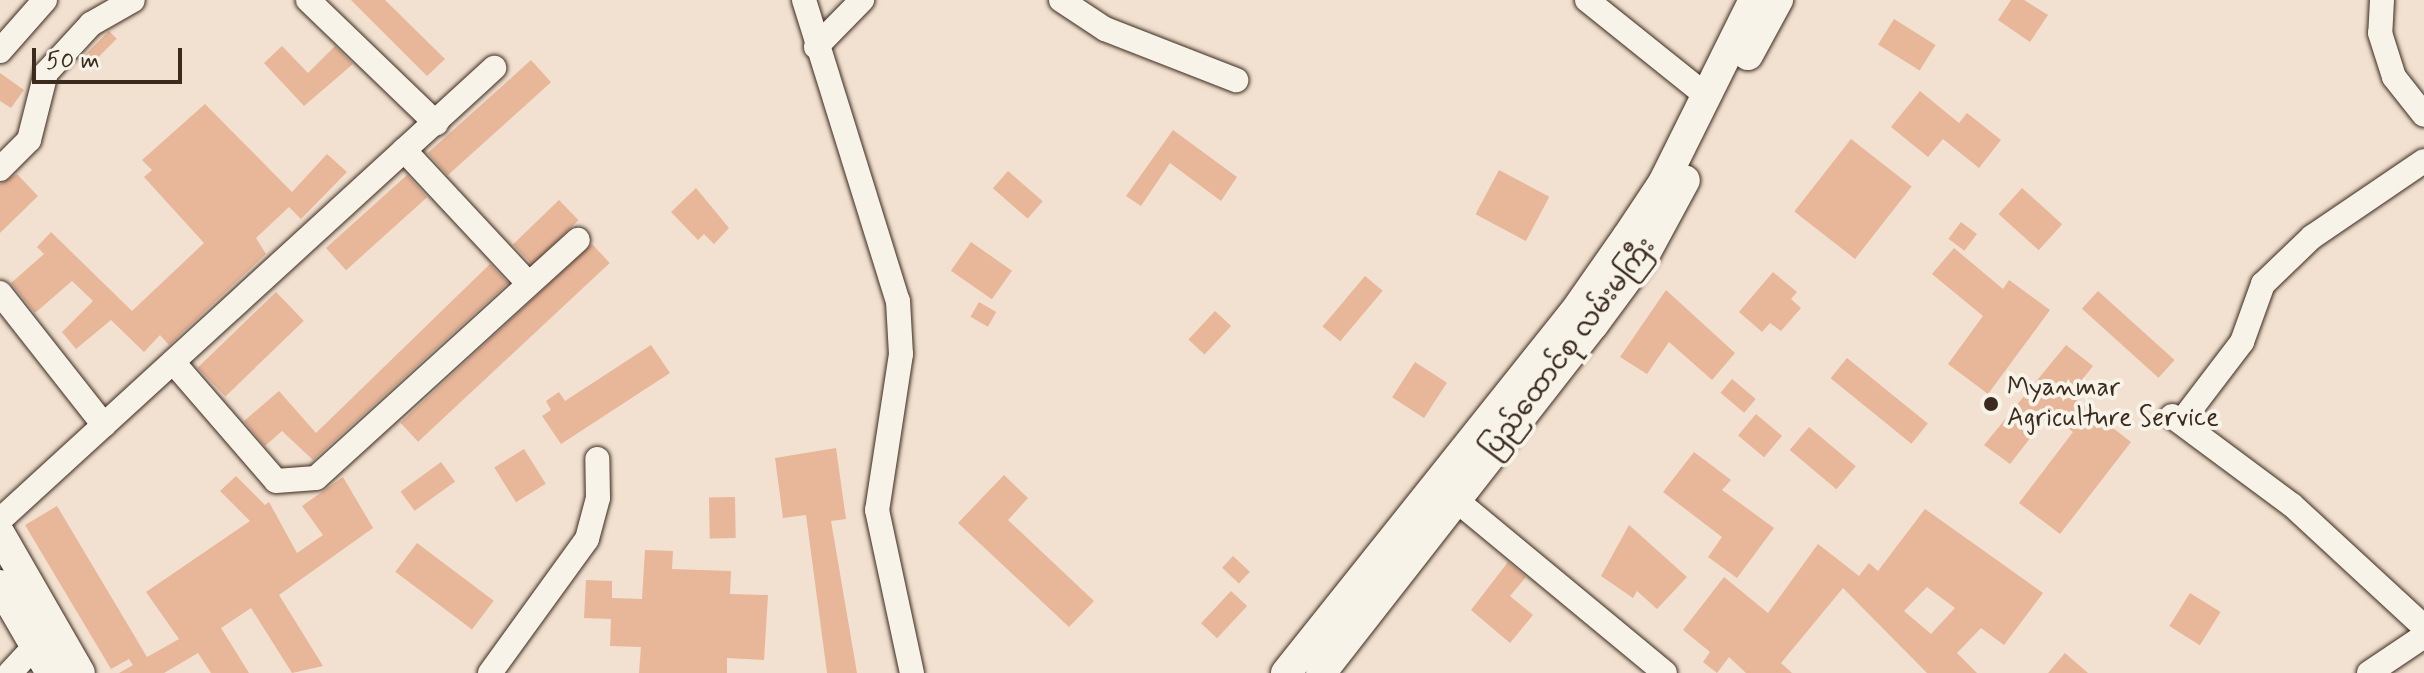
<!DOCTYPE html>
<html>
<head>
<meta charset="utf-8">
<style>
	body { margin:0 }
	#map { position:relative; width:2424px; height:673px; overflow:hidden; background:#f2e1d0; font-family:Mynerve,"Noto Sans Myanmar",sans-serif }
	div>[style] { position:absolute }
	[style*='--x'] { left:calc(var(--x)*1px); top:calc(var(--y)*1px); width:calc(var(--w)*1px); rotate:calc(var(--a)*1deg) }
	.building>* { inset:0; background:#e8b699; transform-origin:0 0 }
	.roads { filter:drop-shadow(0 0 2px #3b2a1e) drop-shadow(0 0 2px #3b2a1e) }
	.minor>* { height:24px; margin:-12px; padding:0 12px; transform-origin:12px; border-radius:12px; background:#f7f3e8 }
	.major>* { height:30px; margin:-15px; padding:0 15px; transform-origin:15px; border-radius:15px; background:#f7f3e8 }
	.dots>* { width:22px; height:22px; translate:-50% -50%; box-sizing:border-box; border:4px solid #f7f3e8; border-radius:50% }
	span { translate:-50% -50%; white-space:nowrap; text-align:center; line-height:1.15; -webkit-text-stroke:8px #f7f3e8; paint-order:stroke }
	.street-label { font-size:26px; color:#3b2a1e }
	.poi-label { font-size:26px; color:#3b2a1e }
	.left { translate:0 -50%; text-align:left }
	.scale { position:absolute; left:32px; top:48px; width:150px; height:36px; box-sizing:border-box; border:4px solid #3b2a1e; border-top:0; padding-left:10px; font-size:24px; line-height:28px; white-space:nowrap; color:#3b2a1e; -webkit-text-stroke:6px #f7f3e8; paint-order:stroke }
</style>
</head>
<body>
<div id="map">
	<div class="building">
		<i style="clip-path:polygon(351px 0,385px 0,445px 59px,427px 76px)"></i>
		<i style="clip-path:polygon(2011px 0,2024px 0,2048px 15px,2030px 42px,1998px 20px)"></i>
		<i style="left:1894px;top:19px;width:49px;height:30px;rotate:32deg"></i>
		<i style="left:109px;top:31px;width:11px;height:33px;rotate:45deg"></i>
		<i style="clip-path:polygon(282px 46px,308px 73px,335px 46px,353px 64px,304px 106px,264px 63px)"></i>
		<i style="left:531px;top:60px;width:30px;height:139px;rotate:48deg"></i>
		<i style="clip-path:polygon(0 73px,24px 90px,11px 108px,0 101px)"></i>
		<i style="clip-path:polygon(1920px 91px,1959px 123px,1967px 113px,2001px 140px,1979px 168px,1943px 139px,1928px 157px,1891px 127px)"></i>
		<i style="clip-path:polygon(205px 104px,292px 192px,327px 154px,347px 172px,301px 219px,289px 207px,256px 238px,266px 254px,169px 345px,160px 335px,144px 352px,111px 320px,76px 349px,62px 332px,93px 301px,72px 281px,35px 313px,11px 283px,44px 254px,37px 247px,51px 232px,132px 311px,204px 243px,144px 177px,152px 170px,142px 160px)"></i>
		<i style="clip-path:polygon(1173px 130px,1237px 177px,1221px 201px,1170px 163px,1141px 206px,1126px 196px)"></i>
		<i style="left:1851px;top:139px;width:77px;height:92px;rotate:38deg"></i>
		<i style="left:1499px;top:170px;width:57px;height:50px;rotate:28deg"></i>
		<i style="left:1008px;top:171px;width:46px;height:23px;rotate:41deg"></i>
		<i style="clip-path:polygon(17px 174px,38px 196px,0 233px,0 184px)"></i>
		<i style="left:407px;top:175px;width:30px;height:109px;rotate:48deg"></i>
		<i style="clip-path:polygon(696px 188px,729px 228px,714px 244px,704px 234px,698px 240px,671px 212px)"></i>
		<i style="left:2022px;top:188px;width:54px;height:35px;rotate:42deg"></i>
		<i style="left:559px;top:200px;width:28px;height:64px;rotate:46deg"></i>
		<i style="left:1961px;top:222px;width:20px;height:21px;rotate:37deg"></i>
		<i style="left:971px;top:242px;width:50px;height:35px;rotate:35deg"></i>
		<i style="left:592px;top:244px;width:26px;height:262px;rotate:47deg"></i>
		<i style="clip-path:polygon(1954px 248px,2003px 289px,2009px 280px,2050px 310px,1988px 394px,1948px 364px,1983px 316px,1932px 274px)"></i>
		<i style="clip-path:polygon(490px 264px,508px 283px,313px 460px,282px 431px,265px 446px,244px 421px,279px 391px,316px 433px)"></i>
		<i style="clip-path:polygon(1773px 272px,1797px 292px,1791px 299px,1801px 308px,1781px 331px,1770px 323px,1762px 332px,1739px 312px)"></i>
		<i style="left:1365px;top:276px;width:23px;height:66px;rotate:40deg"></i>
		<i style="clip-path:polygon(1666px 290px,1735px 353px,1712px 380px,1669px 342px,1647px 374px,1620px 357px)"></i>
		<i style="left:2098px;top:291px;width:103px;height:24px;rotate:42deg"></i>
		<i style="left:276px;top:292px;width:40px;height:109px;rotate:46deg"></i>
		<i style="left:979px;top:302px;width:20px;height:17px;rotate:30deg"></i>
		<i style="left:1215px;top:311px;width:22px;height:39px;rotate:43deg"></i>
		<i style="clip-path:polygon(651px 345px,670px 373px,561px 444px,542px 416px,551px 410px,546px 401px,559px 392px,565px 401px)"></i>
		<i style="clip-path:polygon(2066px 345px,2093px 366px,2070px 395px,2131px 442px,2060px 534px,2019px 503px,2073px 432px,2049px 414px,2010px 464px,1984px 445px)"></i>
		<i style="left:1847px;top:358px;width:104px;height:26px;rotate:39deg"></i>
		<i style="left:1415px;top:362px;width:38px;height:42px;rotate:33deg"></i>
		<i style="left:1732px;top:379px;width:31px;height:18px;rotate:40deg"></i>
		<i style="left:1756px;top:414px;width:34px;height:28px;rotate:40deg"></i>
		<i style="left:1809px;top:427px;width:61px;height:30px;rotate:40deg"></i>
		<i style="clip-path:polygon(836px 448px,846px 519px,831px 521px,857px 673px,827px 673px,806px 515px,783px 518px,775px 458px)"></i>
		<i style="left:524px;top:449px;width:41px;height:35px;rotate:58deg"></i>
		<i style="clip-path:polygon(1694px 452px,1731px 480px,1722px 490px,1774px 528px,1737px 578px,1708px 557px,1722px 537px,1663px 492px)"></i>
		<i style="left:441px;top:462px;width:24px;height:50px;rotate:54deg"></i>
		<i style="clip-path:polygon(1004px 475px,1028px 498px,1008px 520px,1094px 601px,1069px 627px,958px 523px)"></i>
		<i style="clip-path:polygon(236px 476px,265px 505px,269px 502px,297px 553px,323px 535px,302px 506px,343px 477px,373px 528px,279px 595px,323px 666px,292px 673px,251px 608px,221px 628px,249px 673px,211px 673px,198px 653px,164px 673px,119px 673px,133px 665px,129px 659px,111px 669px,25px 525px,57px 506px,147px 657px,179px 639px,146px 592px,250px 521px,220px 491px)"></i>
		<i style="left:735px;top:497px;width:41px;height:26px;rotate:89deg"></i>
		<i style="clip-path:polygon(evenodd,1925px 509px,2043px 593px,2004px 645px,1981px 628px,1957px 653px,1977px 673px,1927px 673px,1843px 588px,1781px 663px,1792px 673px,1746px 673px,1729px 657px,1717px 673px,1703px 662px,1710px 652px,1683px 630px,1724px 577px,1768px 613px,1818px 544px,1859px 576px,1869px 563px,1878px 571px,1925px 509px,1927px 587px,1955px 608px,1931px 634px,1904px 611px,1927px 587px)"></i>
		<i style="clip-path:polygon(1629px 525px,1687px 577px,1657px 609px,1637px 591px,1633px 598px,1601px 576px)"></i>
		<i style="left:417px;top:543px;width:96px;height:36px;rotate:37deg"></i>
		<i style="clip-path:polygon(645px 550px,673px 551px,672px 569px,731px 571px,730px 594px,768px 595px,764px 660px,727px 658px,727px 673px,639px 673px,641px 647px,610px 646px,611px 619px,584px 618px,586px 580px,612px 581px,612px 598px,642px 599px)"></i>
		<i style="left:1233px;top:556px;width:23px;height:16px;rotate:43deg"></i>
		<i style="clip-path:polygon(1508px 562px,1526px 577px,1510px 596px,1533px 615px,1510px 643px,1471px 610px)"></i>
		<i style="left:1231px;top:591px;width:22px;height:44px;rotate:43deg"></i>
		<i style="left:2190px;top:593px;width:36px;height:39px;rotate:32deg"></i>
		<i style="clip-path:polygon(2065px 653px,2088px 673px,2048px 673px)"></i>
	</div>
	<div class="roads">
		<div class="minor">
			<i style="--x:308;--y:0;--w:178;--a:43.9"></i>
			<i style="--x:804;--y:0;--w:315;--a:72.7"></i>
			<i style="--x:898;--y:301;--w:53;--a:86.8"></i>
			<i style="--x:901;--y:354;--w:158;--a:98.7"></i>
			<i style="--x:877;--y:510;--w:167;--a:77.9"></i>
			<i style="--x:1061;--y:0;--w:53;--a:33.4"></i>
			<i style="--x:1105;--y:29;--w:141;--a:21.3"></i>
			<i style="--x:1587;--y:0;--w:154;--a:38.7"></i>
			<i style="--x:2382;--y:0;--w:33;--a:93"></i>
			<i style="--x:2380;--y:33;--w:46;--a:72.3"></i>
			<i style="--x:2394;--y:77;--w:48;--a:51.7"></i>
			<i style="--x:816;--y:47;--w:66;--a:-45.6"></i>
			<i style="--x:0;--y:51;--w:68;--a:-48.6"></i>
			<i style="--x:404;--y:150;--w:182;--a:47"></i>
			<i style="--x:0;--y:169;--w:41;--a:-45"></i>
			<i style="--x:29;--y:140;--w:69;--a:-75.8"></i>
			<i style="--x:46;--y:73;--w:67;--a:-47.4"></i>
			<i style="--x:91;--y:24;--w:48;--a:-29.7"></i>
			<i style="--x:0;--y:293;--w:168;--a:51.8"></i>
			<i style="--x:173;--y:362;--w:157;--a:49.1"></i>
			<i style="--x:276;--y:481;--w:40;--a:-4.3"></i>
			<i style="--x:316;--y:478;--w:354;--a:-42.3"></i>
			<i style="--x:2172;--y:416;--w:149;--a:36.6"></i>
			<i style="--x:2292;--y:505;--w:180;--a:42.7"></i>
			<i style="--x:2181;--y:422;--w:101;--a:-52.7"></i>
			<i style="--x:2242;--y:342;--w:62;--a:-70.1"></i>
			<i style="--x:2263;--y:284;--w:68;--a:-43.8"></i>
			<i style="--x:2312;--y:237;--w:135;--a:-34.2"></i>
			<i style="--x:1456;--y:500;--w:271;--a:39.6"></i>
			<i style="--x:0;--y:520;--w:670;--a:-42.46"></i>
			<i style="--x:10;--y:673;--w:53;--a:-47.3"></i>
			<i style="--x:490;--y:673;--w:165;--a:-54.1"></i>
			<i style="--x:587;--y:539;--w:42;--a:-75"></i>
			<i style="--x:598;--y:498;--w:39;--a:-91"></i>
			<i style="--x:2369;--y:673;--w:66;--a:-33.9"></i>
		</div>
		<div class="major">
			<i style="--x:1748;--y:55;--w:63;--a:-61.4"></i>
			<i style="--x:0;--y:534;--w:160;--a:60.1"></i>
			<i style="--x:0;--y:585;--w:102;--a:59.9"></i>
			<i style="--x:1286;--y:673;--w:460;--a:-51.4"></i>
			<i style="--x:1573;--y:314;--w:94;--a:-55"></i>
			<i style="--x:1627;--y:237;--w:65;--a:-56.3"></i>
			<i style="--x:1663;--y:183;--w:204;--a:-63.6"></i>
			<i style="--x:1321;--y:673;--w:442;--a:-52"></i>
			<i style="--x:1593;--y:325;--w:86;--a:-53.5"></i>
			<i style="--x:1644;--y:256;--w:86;--a:-61.7"></i>
		</div>
	</div>
	<div class="dots">
		<i style="left:1991px;top:404px;background:#3b2a1e"></i>
	</div>
	<div class="street-label">
		<span style="left:1570px;top:349px;rotate:-53deg">ပြည်ထောင်စု လမ်းမကြီး</span>
	</div>
	<div class="poi-label">
		<span class="left" style="left:2007px;top:404px">Myanmar<br>Agriculture Service</span>
	</div>
	<div class="scale">50 m</div>
</div>
</body>
</html>
